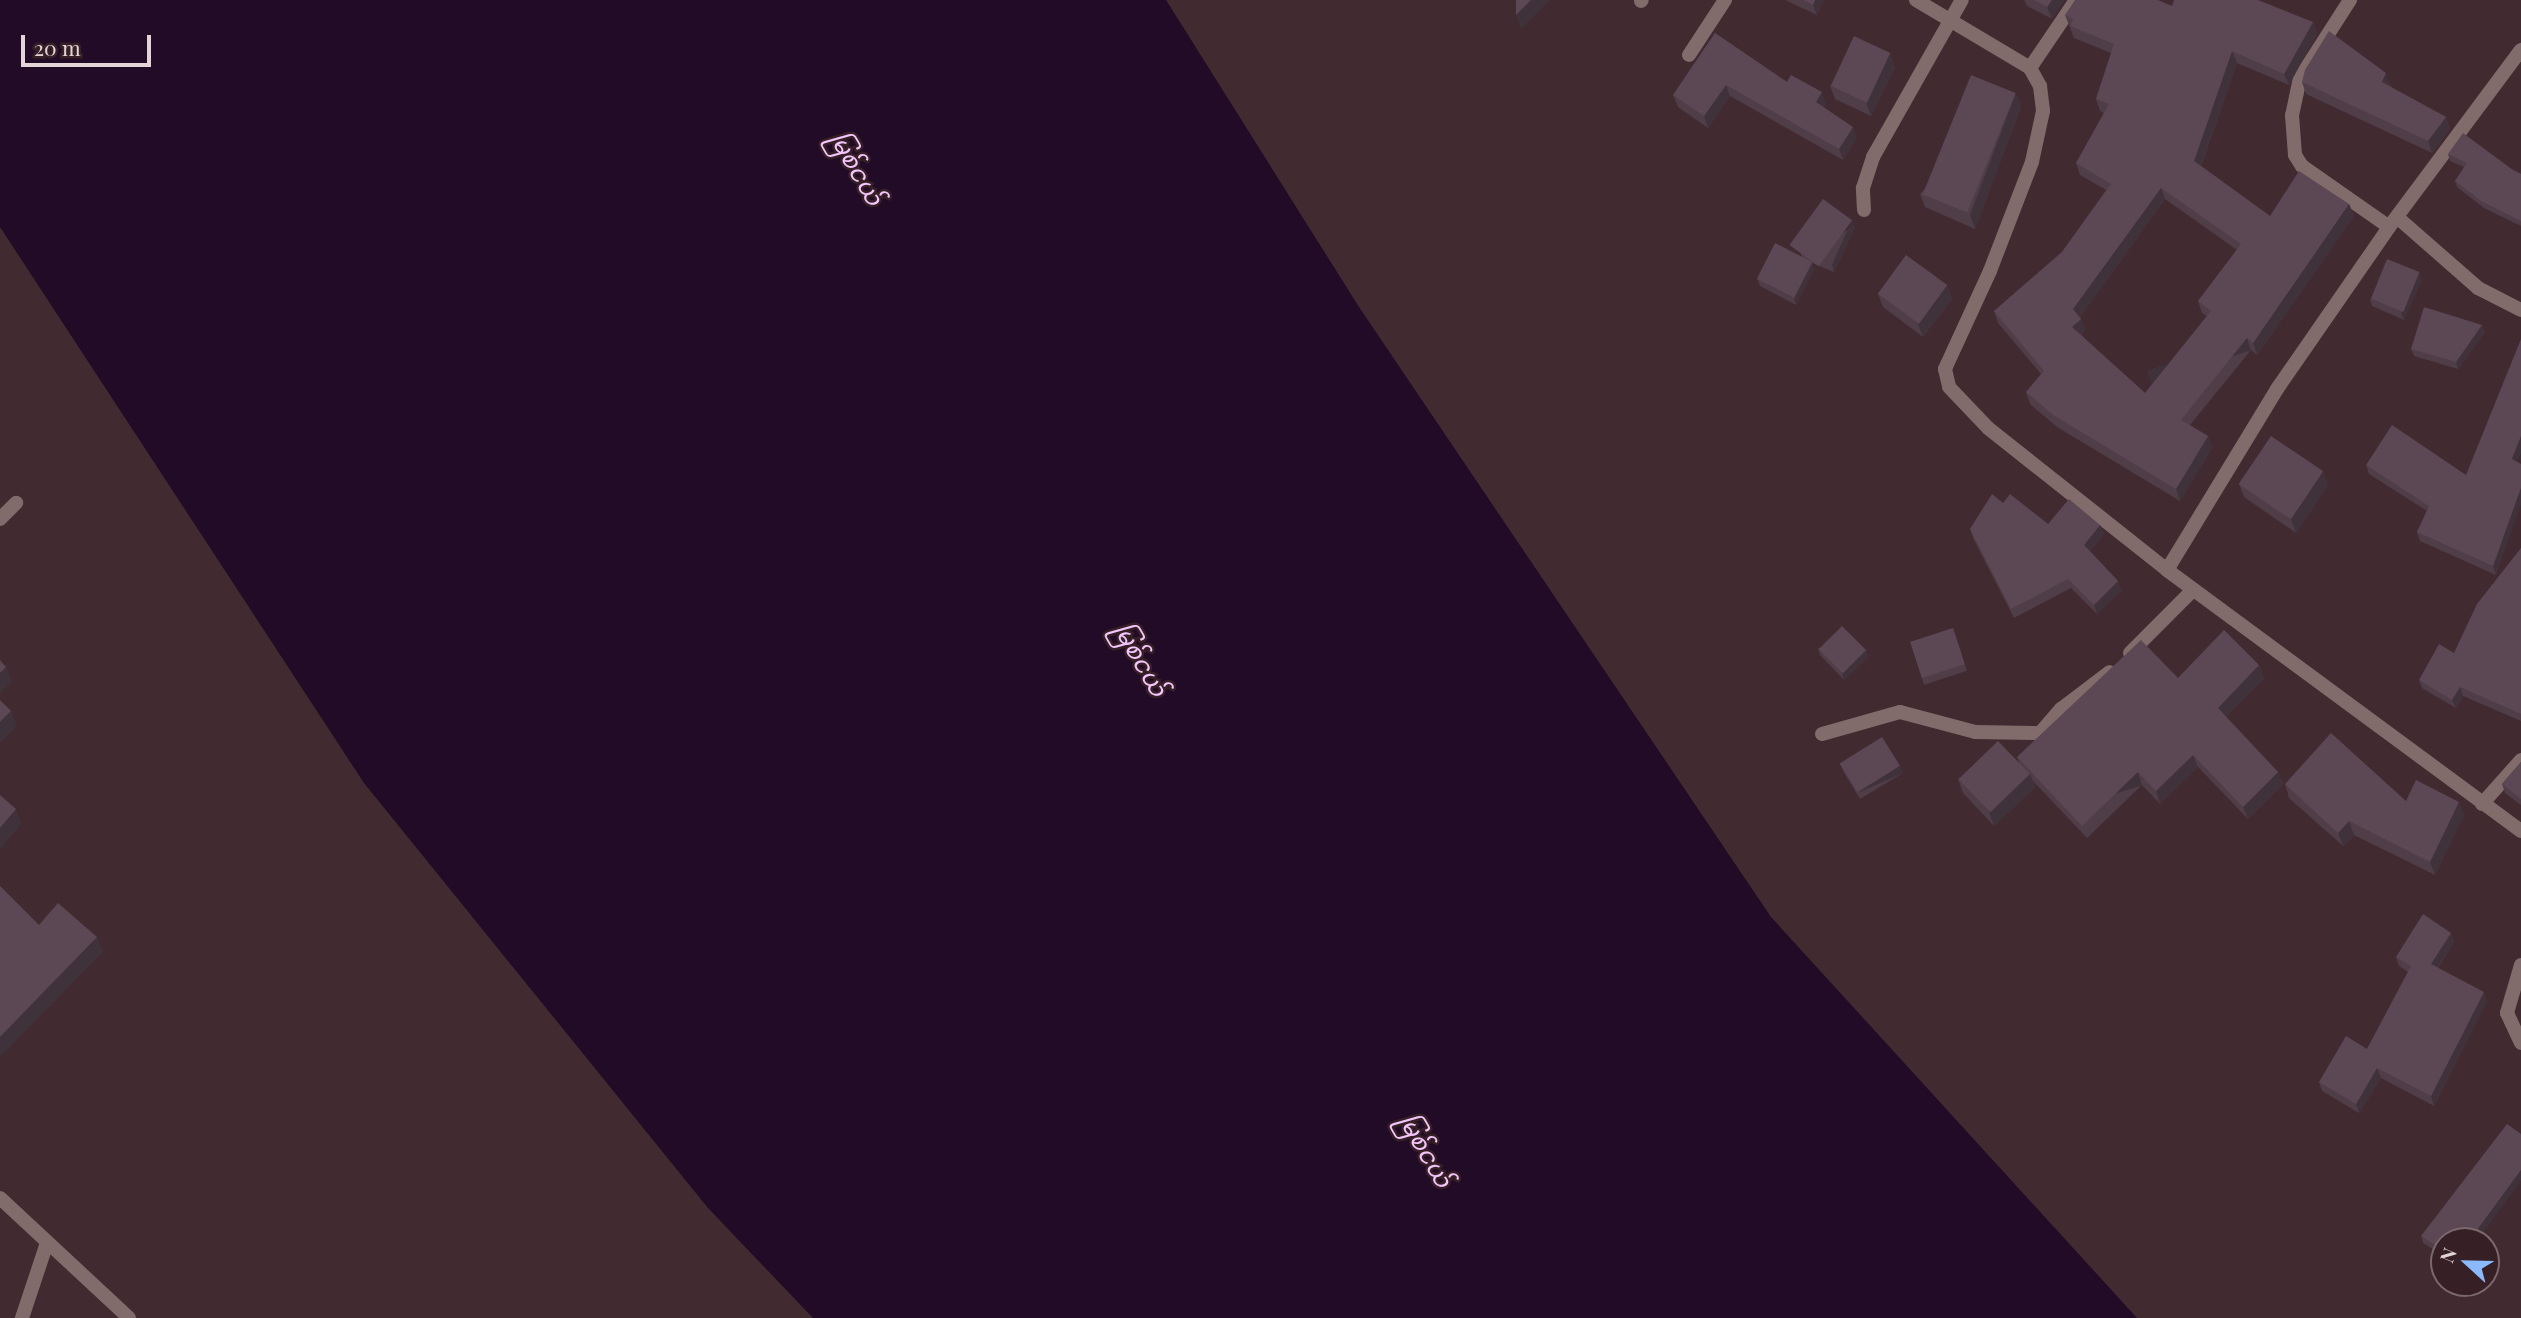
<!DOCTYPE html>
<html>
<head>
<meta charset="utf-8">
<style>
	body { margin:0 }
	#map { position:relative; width:2521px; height:1318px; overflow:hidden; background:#412a30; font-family:"Playfair Display","Noto Sans Myanmar",serif }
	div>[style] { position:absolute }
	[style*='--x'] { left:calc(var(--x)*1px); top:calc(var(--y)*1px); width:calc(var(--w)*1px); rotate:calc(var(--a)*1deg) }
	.water>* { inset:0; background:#210b27 }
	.street>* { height:14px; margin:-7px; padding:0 7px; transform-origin:7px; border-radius:7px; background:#826c6b }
	.wall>* { inset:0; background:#4f3d48; transform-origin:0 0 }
	.shaded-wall>* { inset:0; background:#40323b; transform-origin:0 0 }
	.building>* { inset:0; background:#5c4754; transform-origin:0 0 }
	span { translate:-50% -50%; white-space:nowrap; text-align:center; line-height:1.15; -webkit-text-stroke:5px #362026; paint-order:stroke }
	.water-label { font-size:24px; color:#f4c6ff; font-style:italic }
	.north { position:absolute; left:2430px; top:1227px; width:70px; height:70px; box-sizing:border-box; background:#362026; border:2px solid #7b686d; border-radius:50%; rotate:292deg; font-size:19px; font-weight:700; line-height:28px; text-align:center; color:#e3d4d8 }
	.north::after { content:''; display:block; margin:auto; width:24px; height:32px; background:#8abafc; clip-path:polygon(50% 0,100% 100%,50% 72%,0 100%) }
	.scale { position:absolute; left:21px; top:35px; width:130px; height:32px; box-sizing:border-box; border:4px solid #e3d4d8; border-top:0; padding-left:9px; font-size:21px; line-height:24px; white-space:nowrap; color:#e3d4d8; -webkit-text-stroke:5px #362026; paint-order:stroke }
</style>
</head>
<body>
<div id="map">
	<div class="water">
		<i style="clip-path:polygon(0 0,1166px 0,1359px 307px,1771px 917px,2137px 1318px,813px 1318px,708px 1208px,364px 783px,0 227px)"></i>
	</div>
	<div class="street">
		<i style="--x:1916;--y:0;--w:133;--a:30.8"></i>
		<i style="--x:2030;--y:68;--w:21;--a:61"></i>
		<i style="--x:2040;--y:86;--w:25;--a:83"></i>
		<i style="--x:2043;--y:111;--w:52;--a:102.2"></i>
		<i style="--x:2032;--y:162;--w:117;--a:111.1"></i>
		<i style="--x:1990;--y:271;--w:108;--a:114.7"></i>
		<i style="--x:1945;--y:369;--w:18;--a:77"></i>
		<i style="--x:1949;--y:387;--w:57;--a:46.4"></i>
		<i style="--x:1988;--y:428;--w:228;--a:38.4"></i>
		<i style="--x:2167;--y:570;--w:440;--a:36.4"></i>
		<i style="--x:2350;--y:0;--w:93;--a:122.7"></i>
		<i style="--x:2300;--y:78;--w:38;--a:102"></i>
		<i style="--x:2292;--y:115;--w:40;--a:85.7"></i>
		<i style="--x:2295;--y:155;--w:13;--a:58"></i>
		<i style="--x:2302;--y:166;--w:106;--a:35"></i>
		<i style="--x:1641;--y:1;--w:1;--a:-45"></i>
		<i style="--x:1689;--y:55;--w:66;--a:-56.8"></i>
		<i style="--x:2030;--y:68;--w:82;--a:-55.9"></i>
		<i style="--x:1864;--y:210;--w:22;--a:-93"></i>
		<i style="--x:1863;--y:188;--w:33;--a:-72"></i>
		<i style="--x:1873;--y:157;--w:180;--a:-60.5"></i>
		<i style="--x:2397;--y:217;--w:108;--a:41.2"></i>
		<i style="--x:2478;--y:288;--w:48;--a:27.1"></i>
		<i style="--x:0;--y:519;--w:23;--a:-45"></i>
		<i style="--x:2167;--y:570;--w:212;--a:-58.7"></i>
		<i style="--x:2277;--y:389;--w:197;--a:-55.3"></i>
		<i style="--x:2389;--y:227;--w:221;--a:-53.3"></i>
		<i style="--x:2130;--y:653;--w:89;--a:-45"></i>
		<i style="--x:1822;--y:734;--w:81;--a:-15.8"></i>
		<i style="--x:1900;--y:712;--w:78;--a:14.9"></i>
		<i style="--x:1975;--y:732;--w:65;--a:0.9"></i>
		<i style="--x:2040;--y:733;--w:32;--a:-49"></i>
		<i style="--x:2061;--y:709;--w:61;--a:-37.1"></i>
		<i style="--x:2482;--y:804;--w:59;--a:-48.4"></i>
		<i style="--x:2521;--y:965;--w:50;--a:106.3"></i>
		<i style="--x:2507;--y:1013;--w:33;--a:65"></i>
		<i style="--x:0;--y:1198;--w:176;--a:42.9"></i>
		<i style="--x:22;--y:1318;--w:79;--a:-71.6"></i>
	</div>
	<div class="wall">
		<i style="clip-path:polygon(1785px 0,1824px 0,1817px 15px)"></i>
		<i style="clip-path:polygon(2024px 0,2064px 0,2052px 19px,2027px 6px)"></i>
		<i style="clip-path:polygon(evenodd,2172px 6px,2313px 22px,2317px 34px,2289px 85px,2237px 63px,2201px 166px,2270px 216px,2349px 204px,2354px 216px,2257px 355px,2251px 350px,2190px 425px,2208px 436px,2212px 448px,2180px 501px,2057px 427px,2030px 404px,2026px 392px,2041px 374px,1998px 323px,1994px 311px,2062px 252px,2106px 190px,2080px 175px,2076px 163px,2104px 113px,2100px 111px,2096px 99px,2111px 53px,2074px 38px,2065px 15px,2172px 6px,2165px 199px,2237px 250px,2198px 301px,2202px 313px,2207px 316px,2145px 393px,2081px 335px,2085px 330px,2080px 317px,2165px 199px)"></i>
		<i style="clip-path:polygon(1715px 33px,1787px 82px,1826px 104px,1824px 107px,1857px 138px,1843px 160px,1730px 96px,1708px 128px,1678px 107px,1673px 95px)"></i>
		<i style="clip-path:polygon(1895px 67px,1871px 116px,1835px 99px,1830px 86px)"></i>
		<i style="clip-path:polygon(2302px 82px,2391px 85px,2390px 87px,2446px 117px,2450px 129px,2432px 153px,2306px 94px)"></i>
		<i style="clip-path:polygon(2016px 93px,2021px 107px,1975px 229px,1925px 207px,1920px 194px)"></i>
		<i style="clip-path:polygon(2448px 154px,2513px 170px,2521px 174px,2521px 226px,2484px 208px,2457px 187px,2455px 181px,2464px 167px,2450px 161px)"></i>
		<i style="clip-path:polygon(1855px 227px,1834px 272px,1810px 262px,1814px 269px,1796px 305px,1760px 286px,1757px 279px,1802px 257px,1800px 251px)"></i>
		<i style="clip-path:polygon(2422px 279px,2404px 320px,2372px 306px,2370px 299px)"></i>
		<i style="clip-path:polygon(1947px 285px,1952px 299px,1923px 337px,1883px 307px,1878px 294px)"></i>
		<i style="clip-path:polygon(2482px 325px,2485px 332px,2458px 369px,2414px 356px,2411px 349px)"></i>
		<i style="clip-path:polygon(2517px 462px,2496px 575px,2420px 541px,2417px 532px,2427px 511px,2369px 474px,2366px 465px,2466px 475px)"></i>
		<i style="clip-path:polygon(2239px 484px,2328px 485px,2296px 533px,2244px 497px)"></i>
		<i style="clip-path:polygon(2003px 503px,2048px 524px,2100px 525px,2104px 534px,2090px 551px,2118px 581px,2121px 591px,2097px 614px,2071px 588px,2014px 618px,1973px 538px,1970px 529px)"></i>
		<i style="clip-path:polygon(2521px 548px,2521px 721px,2463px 696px,2456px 708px,2422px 688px,2419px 680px,2454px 653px)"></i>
		<i style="left:1953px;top:628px;width:45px;height:45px;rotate:72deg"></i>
		<i style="clip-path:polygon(1818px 648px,1866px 650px,1868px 657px,1844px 680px,1820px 655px)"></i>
		<i style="clip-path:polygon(2259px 665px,2264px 678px,2226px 717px,2278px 772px,2283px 784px,2248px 819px,2198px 767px,2160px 804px,2142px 785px,2087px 838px,2032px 780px,2035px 787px,1994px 826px,1963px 793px,1958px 779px,2019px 763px,2017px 757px,2178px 678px)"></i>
		<i style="clip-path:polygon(2521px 762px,2521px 805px,2505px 793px,2502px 784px)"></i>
		<i style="clip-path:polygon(1840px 764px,1903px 773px,1860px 799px,1843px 771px)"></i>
		<i style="clip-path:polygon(2285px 784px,2406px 801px,2464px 815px,2435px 875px,2354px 835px,2343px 846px,2289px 798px)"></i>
		<i style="clip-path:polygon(2451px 933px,2454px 942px,2438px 968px,2487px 1001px,2434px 1106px,2381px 1078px,2359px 1113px,2322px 1091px,2319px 1082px,2367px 1049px,2408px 972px,2399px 966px,2396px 957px)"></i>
		<i style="clip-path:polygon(2421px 1236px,2444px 1241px,2444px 1256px,2423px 1243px)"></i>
	</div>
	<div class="shaded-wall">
		<i style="clip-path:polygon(1531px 0,1550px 0,1521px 29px,1516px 15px)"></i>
		<i style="clip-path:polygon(1815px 0,1824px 0,1817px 15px,1813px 5px)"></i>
		<i style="clip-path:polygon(2052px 0,2064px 0,2052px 19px,2047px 7px)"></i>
		<i style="clip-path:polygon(2313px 22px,2317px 34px,2289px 85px,2284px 74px)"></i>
		<i style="clip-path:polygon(2232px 51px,2237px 63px,2198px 173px,2194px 161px)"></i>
		<i style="clip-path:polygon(1890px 53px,1895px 67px,1871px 116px,1866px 102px)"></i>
		<i style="clip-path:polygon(2386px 73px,2391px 85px,2386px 94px,2382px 82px)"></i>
		<i style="clip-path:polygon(1726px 85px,1730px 96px,1708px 128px,1704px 116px)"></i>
		<i style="clip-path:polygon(1822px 92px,1826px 104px,1820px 113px,1816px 102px)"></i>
		<i style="clip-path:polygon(2016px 93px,2021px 107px,1975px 229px,1970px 215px)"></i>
		<i style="clip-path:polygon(2446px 117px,2450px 129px,2432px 153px,2428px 141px)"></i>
		<i style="clip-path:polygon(1853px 127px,1857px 138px,1843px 160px,1839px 149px)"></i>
		<i style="clip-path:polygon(2161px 188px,2165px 199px,2077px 321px,2073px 309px)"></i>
		<i style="clip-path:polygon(2349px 204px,2354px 216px,2257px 355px,2253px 343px)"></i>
		<i style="clip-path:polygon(1852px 220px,1855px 227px,1834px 272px,1832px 265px)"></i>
		<i style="clip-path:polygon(1812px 262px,1814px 269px,1796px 305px,1794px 298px)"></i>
		<i style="clip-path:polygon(2419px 272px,2422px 279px,2404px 320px,2401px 313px)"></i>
		<i style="clip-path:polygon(1947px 285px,1952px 299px,1923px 337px,1918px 324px)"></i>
		<i style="clip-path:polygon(2081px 319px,2085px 330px,2076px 338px,2072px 327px)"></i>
		<i style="clip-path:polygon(2482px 325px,2485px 332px,2458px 369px,2456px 362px)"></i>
		<i style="left:2247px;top:338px;width:13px;height:105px;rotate:72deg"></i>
		<i style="clip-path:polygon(2208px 436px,2212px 448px,2180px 501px,2176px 489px)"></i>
		<i style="clip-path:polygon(2521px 436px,2521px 453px,2515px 467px,2512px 459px)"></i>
		<i style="clip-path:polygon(2323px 471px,2328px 485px,2296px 533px,2291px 519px)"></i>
		<i style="clip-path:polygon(2521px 488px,2521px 505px,2496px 575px,2493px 566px)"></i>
		<i style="clip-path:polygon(2100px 525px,2104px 534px,2087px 554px,2084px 545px)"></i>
		<i style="clip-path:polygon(2118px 581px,2121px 591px,2097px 614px,2094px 605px)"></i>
		<i style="clip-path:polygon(1866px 650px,1868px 657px,1844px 680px,1842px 673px)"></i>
		<i style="clip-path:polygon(2259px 665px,2264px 678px,2222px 721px,2218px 708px)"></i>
		<i style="clip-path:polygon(6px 667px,12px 682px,0 693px,0 673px)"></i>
		<i style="clip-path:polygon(2460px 687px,2463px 696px,2456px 708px,2452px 700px)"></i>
		<i style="clip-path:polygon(11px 711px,17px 726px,0 743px,0 722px)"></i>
		<i style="clip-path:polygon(2193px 755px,2198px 767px,2160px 804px,2156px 791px)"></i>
		<i style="left:1900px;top:766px;width:8px;height:49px;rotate:67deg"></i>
		<i style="left:2138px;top:772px;width:14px;height:78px;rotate:73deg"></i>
		<i style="clip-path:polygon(2278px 772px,2283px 784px,2248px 819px,2243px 807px)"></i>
		<i style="clip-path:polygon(2030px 774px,2035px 787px,1994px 826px,1989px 812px)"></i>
		<i style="clip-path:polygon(2459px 802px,2464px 815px,2435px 875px,2430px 862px)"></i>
		<i style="clip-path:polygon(16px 809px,21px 824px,0 850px,0 828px)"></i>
		<i style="clip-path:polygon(2349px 821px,2354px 835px,2343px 846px,2338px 833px)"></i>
		<i style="clip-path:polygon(2451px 933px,2454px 942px,2434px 973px,2431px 964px)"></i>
		<i style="clip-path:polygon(97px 937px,103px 952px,0 1057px,0 1037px)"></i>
		<i style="clip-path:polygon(2484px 992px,2487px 1001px,2434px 1106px,2431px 1096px)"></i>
		<i style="clip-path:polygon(2377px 1068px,2381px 1078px,2359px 1113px,2356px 1104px)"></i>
		<i style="clip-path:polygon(2521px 1170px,2521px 1181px,2477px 1241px,2469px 1241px)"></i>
	</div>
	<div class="building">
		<i style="clip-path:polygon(1516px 0,1531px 0,1516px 15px)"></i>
		<i style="clip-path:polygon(1803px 0,1815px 0,1813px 5px)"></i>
		<i style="clip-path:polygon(2034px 0,2052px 0,2047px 7px)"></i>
		<i style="clip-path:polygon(evenodd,2075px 0,2158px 0,2172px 6px,2174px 0,2258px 0,2313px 22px,2284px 74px,2232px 51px,2194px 161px,2270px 216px,2299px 171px,2349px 204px,2253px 343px,2247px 338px,2181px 420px,2208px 436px,2176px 489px,2053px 415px,2026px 392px,2044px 371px,1994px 311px,2062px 252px,2111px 184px,2076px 163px,2109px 104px,2096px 99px,2114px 44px,2070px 26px,2073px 19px,2065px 15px,2075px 0,2161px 188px,2241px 244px,2198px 301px,2211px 311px,2145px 393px,2072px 327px,2081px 319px,2073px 309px,2161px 188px)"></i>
		<i style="clip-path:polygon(2329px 31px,2386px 73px,2382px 82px,2446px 117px,2428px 141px,2302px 82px,2305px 70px)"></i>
		<i style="clip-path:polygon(1715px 33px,1787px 82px,1791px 75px,1822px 92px,1816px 102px,1853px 127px,1839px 149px,1726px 85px,1704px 116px,1673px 95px)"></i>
		<i style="left:1854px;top:36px;width:40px;height:55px;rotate:25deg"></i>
		<i style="left:1971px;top:75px;width:48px;height:129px;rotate:22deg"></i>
		<i style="clip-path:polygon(2463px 133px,2513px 170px,2521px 174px,2521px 221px,2481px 201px,2455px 181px,2467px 163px,2448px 154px)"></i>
		<i style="left:1823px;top:199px;width:36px;height:57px;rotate:36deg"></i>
		<i style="left:1775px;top:243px;width:42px;height:40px;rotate:27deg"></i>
		<i style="left:1906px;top:255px;width:51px;height:48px;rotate:36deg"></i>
		<i style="left:2387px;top:259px;width:35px;height:43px;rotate:22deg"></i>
		<i style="clip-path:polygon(2424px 307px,2482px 325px,2456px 362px,2411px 349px)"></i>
		<i style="clip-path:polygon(2521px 339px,2521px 436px,2512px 459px,2521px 464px,2521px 488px,2493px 566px,2417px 532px,2429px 506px,2366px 465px,2392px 425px,2466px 475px)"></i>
		<i style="left:2271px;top:436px;width:63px;height:58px;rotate:34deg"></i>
		<i style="clip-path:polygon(1992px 494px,2003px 503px,2010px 494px,2048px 524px,2069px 499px,2100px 525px,2084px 545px,2118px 581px,2094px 605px,2068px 579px,2011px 609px,1970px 529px)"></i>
		<i style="clip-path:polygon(2521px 548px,2521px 714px,2460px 687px,2452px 700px,2419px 680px,2439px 644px,2454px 653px,2477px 604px)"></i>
		<i style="left:1842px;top:626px;width:34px;height:33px;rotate:45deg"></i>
		<i style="left:1953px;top:628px;width:38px;height:45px;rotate:72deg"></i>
		<i style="clip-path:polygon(2224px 630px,2259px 665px,2218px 708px,2278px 772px,2243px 807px,2193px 755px,2156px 791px,2138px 772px,2082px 826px,2017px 757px,2141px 640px,2178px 678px)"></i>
		<i style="clip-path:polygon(0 660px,6px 667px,0 673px)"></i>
		<i style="clip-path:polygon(0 700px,11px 711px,0 722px)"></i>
		<i style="clip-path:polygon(2331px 733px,2406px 801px,2416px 780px,2459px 802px,2430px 862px,2349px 821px,2338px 833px,2285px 784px)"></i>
		<i style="left:1882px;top:737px;width:34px;height:50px;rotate:58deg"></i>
		<i style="left:1998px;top:741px;width:46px;height:55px;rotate:46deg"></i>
		<i style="clip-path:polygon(2521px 762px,2521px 799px,2502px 784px)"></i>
		<i style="clip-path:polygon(0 795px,16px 809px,0 828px)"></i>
		<i style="clip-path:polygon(0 886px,39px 925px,58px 903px,97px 937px,0 1037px)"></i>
		<i style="clip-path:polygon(2423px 914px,2451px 933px,2431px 964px,2484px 992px,2431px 1096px,2377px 1068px,2356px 1104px,2319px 1082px,2346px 1036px,2367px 1049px,2411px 966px,2396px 957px)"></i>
		<i style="clip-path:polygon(2507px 1124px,2521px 1134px,2521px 1170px,2469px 1241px,2444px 1241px,2444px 1251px,2421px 1236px)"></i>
	</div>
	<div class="water-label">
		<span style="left:857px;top:168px;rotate:60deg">မြစ်ငယ်</span>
		<span style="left:1141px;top:659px;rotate:60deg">မြစ်ငယ်</span>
		<span style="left:1426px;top:1150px;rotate:60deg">မြစ်ငယ်</span>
	</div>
	<div class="north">N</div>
	<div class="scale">20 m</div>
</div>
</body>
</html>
